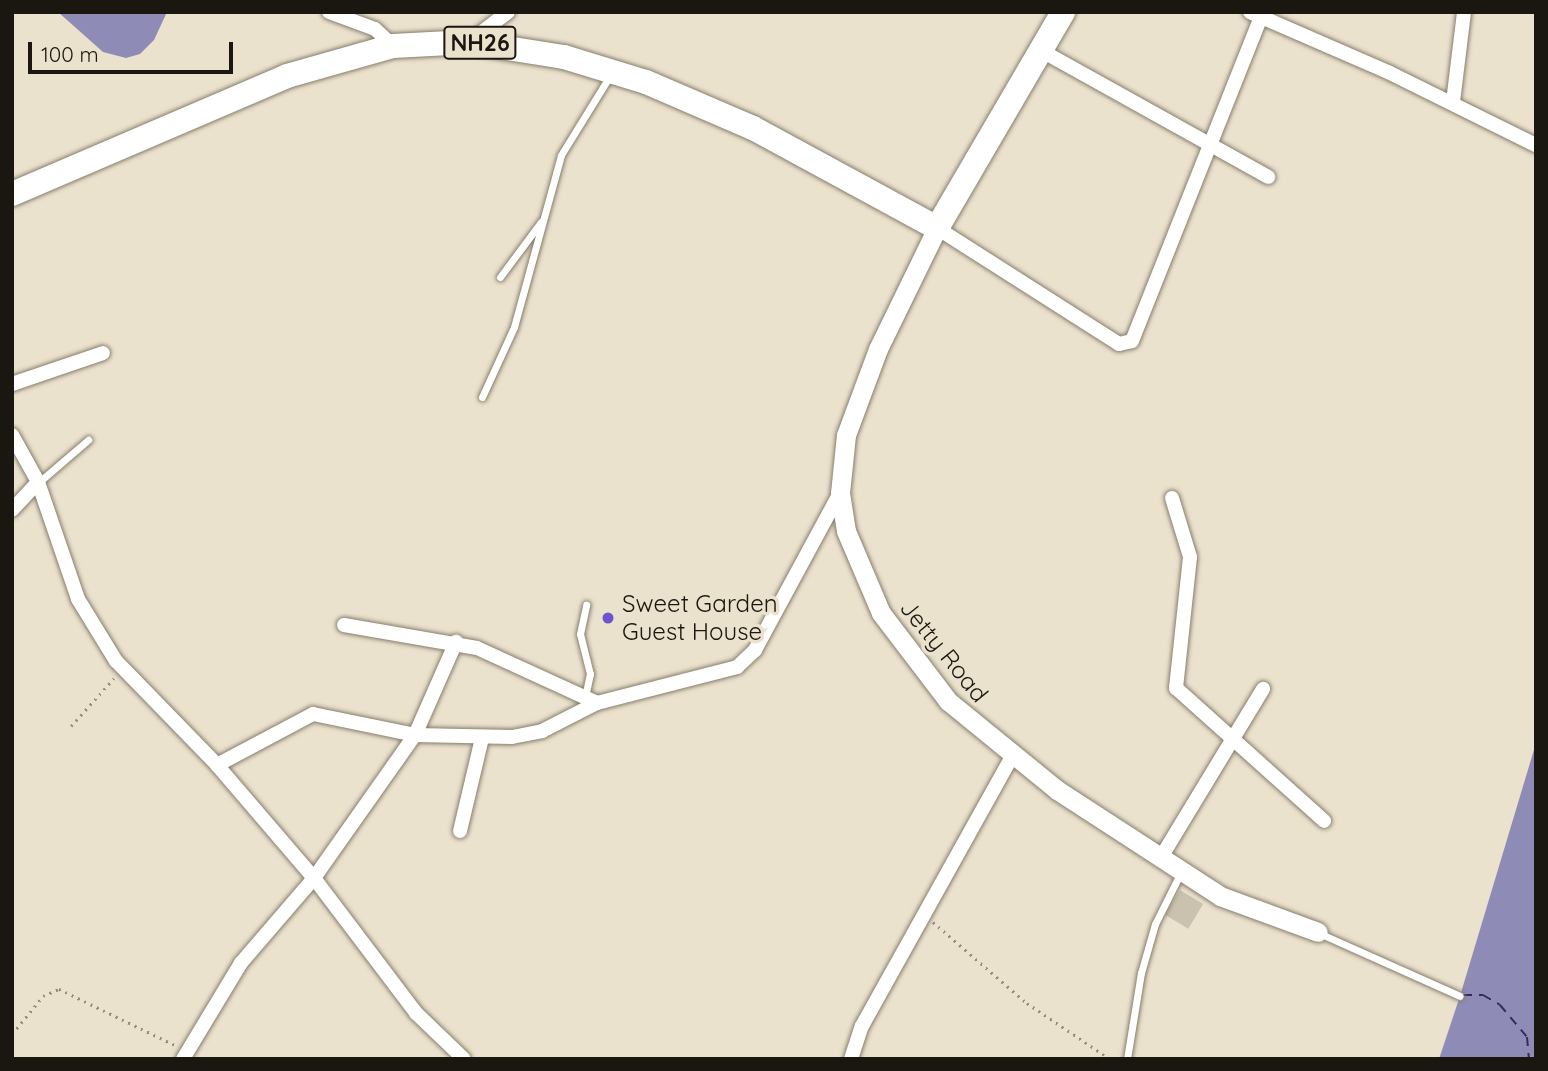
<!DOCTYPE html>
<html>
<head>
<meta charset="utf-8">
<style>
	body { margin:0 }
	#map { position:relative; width:1548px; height:1071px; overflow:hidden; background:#ebe2ce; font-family:Quicksand,sans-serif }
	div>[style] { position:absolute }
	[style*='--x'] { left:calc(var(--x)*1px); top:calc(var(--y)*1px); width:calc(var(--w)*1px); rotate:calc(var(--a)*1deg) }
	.water>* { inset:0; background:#8e8cb6 }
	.ferry>* { height:2px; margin-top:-1px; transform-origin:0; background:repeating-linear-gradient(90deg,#332a61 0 9px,transparent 0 16px) }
	.building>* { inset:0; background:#cac2af; transform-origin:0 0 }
	.path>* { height:2.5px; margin-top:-1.25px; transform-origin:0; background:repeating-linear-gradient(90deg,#958e80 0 2px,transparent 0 7px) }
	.roads { filter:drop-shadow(0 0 2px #867e6c) drop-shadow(0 0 2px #867e6c) }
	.lane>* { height:7px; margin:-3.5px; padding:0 3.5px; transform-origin:3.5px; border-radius:3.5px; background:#fff }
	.street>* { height:14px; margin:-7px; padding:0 7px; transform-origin:7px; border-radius:7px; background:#fff }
	.secondary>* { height:19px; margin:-9.5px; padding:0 9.5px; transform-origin:9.5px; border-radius:9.5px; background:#fff }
	.highway>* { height:24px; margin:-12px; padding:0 12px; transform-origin:12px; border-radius:12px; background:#fff }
	.dots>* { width:19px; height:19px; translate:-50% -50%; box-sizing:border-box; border:4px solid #ebe2ce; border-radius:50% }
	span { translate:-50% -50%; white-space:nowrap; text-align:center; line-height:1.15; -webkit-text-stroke:7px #ebe2ce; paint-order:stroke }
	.shield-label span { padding:2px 5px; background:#ebe2ce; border:2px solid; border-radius:5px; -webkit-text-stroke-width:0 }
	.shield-label { font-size:23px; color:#1a1710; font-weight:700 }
	.poi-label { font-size:24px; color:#1a1710 }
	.left { translate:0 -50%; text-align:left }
	.street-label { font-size:24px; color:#1a1710 }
	.frame { position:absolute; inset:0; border:14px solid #1a1710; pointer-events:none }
	.scale { position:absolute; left:28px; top:42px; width:205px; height:32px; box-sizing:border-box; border:4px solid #1a1710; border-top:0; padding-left:9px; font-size:21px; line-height:24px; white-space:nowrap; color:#1a1710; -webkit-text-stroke:5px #ebe2ce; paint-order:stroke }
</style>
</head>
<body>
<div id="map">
	<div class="water">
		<i style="clip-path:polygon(58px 12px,167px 12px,154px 40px,140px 54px,126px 58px,103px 52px)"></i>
		<i style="clip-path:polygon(1536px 743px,1536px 1059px,1439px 1059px,1460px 996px)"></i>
	</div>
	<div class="ferry">
		<i style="--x:1463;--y:995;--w:20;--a:0"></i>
		<i style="--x:1483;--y:995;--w:20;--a:30"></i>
		<i style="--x:1500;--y:1005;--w:42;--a:49.8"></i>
		<i style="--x:1527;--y:1037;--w:22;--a:85"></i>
	</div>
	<div class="building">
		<i style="left:1180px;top:890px;width:27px;height:29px;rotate:31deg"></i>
	</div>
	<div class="path">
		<i style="--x:71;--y:726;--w:64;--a:-48.1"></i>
		<i style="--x:933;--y:922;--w:124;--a:40.8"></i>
		<i style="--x:1027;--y:1003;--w:100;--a:34"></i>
		<i style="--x:12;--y:1034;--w:49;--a:-50.8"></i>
		<i style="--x:43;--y:996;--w:17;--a:-24"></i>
		<i style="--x:59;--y:989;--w:129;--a:25.8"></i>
	</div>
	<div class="roads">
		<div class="lane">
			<i style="--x:500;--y:277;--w:69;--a:-53.3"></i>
			<i style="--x:482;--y:397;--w:77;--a:-65.4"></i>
			<i style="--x:514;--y:327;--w:178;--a:-74.7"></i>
			<i style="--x:561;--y:155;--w:95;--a:-58.3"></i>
			<i style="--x:39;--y:482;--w:65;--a:-40.6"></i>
			<i style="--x:585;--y:697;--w:24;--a:-78"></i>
			<i style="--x:590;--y:674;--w:41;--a:-104"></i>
			<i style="--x:580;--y:634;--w:30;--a:-78"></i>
			<i style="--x:1319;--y:933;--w:154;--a:24.1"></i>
			<i style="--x:1127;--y:1059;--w:87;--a:-80.8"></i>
			<i style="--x:1141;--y:973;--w:51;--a:-74.1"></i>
			<i style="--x:1155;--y:924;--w:56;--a:-63.4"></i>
		</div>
		<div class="street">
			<i style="--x:329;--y:12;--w:49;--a:20.3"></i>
			<i style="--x:375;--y:29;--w:25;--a:43"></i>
			<i style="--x:1250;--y:12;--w:150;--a:23.5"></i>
			<i style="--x:1388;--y:72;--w:165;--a:26.3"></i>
			<i style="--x:469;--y:42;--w:49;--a:-37.6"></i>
			<i style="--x:1042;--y:51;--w:259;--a:29.1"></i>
			<i style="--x:1453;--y:102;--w:91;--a:-83"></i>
			<i style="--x:937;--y:228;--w:216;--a:32.5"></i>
			<i style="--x:1119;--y:344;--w:13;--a:-13"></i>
			<i style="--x:1132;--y:341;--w:354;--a:-68.3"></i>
			<i style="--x:12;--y:384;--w:96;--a:-18.8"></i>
			<i style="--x:12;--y:435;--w:54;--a:61"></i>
			<i style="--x:38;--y:482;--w:124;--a:71.1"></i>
			<i style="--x:78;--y:599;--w:73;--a:58.5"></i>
			<i style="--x:116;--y:661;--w:145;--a:45.8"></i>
			<i style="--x:217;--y:765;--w:149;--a:49.4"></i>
			<i style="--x:314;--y:878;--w:169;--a:52.9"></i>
			<i style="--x:416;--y:1013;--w:66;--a:43.8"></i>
			<i style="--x:1172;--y:498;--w:62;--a:73"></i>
			<i style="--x:1190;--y:557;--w:132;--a:96.1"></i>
			<i style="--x:1176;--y:688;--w:199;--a:41.9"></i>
			<i style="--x:12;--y:510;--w:38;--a:-47"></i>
			<i style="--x:344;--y:625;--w:135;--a:9.8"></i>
			<i style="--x:477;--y:648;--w:132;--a:24.6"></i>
			<i style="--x:217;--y:765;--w:109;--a:-28"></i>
			<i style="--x:313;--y:714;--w:104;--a:11.6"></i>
			<i style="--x:415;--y:735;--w:97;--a:1.2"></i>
			<i style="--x:512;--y:737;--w:31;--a:-11"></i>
			<i style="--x:542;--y:731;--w:62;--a:-27"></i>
			<i style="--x:597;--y:703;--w:145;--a:-14.4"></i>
			<i style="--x:737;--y:667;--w:25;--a:-43"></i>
			<i style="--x:755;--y:650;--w:179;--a:-61.6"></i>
			<i style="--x:460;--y:831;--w:96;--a:-76.7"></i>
			<i style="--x:1160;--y:859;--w:199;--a:-58.8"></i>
			<i style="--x:183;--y:1059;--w:112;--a:-58.9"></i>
			<i style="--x:241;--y:963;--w:112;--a:-49.3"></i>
			<i style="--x:314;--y:878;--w:175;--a:-54.8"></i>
			<i style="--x:415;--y:735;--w:102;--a:-66.2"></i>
			<i style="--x:851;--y:1059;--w:35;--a:-72"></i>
			<i style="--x:862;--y:1026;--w:308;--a:-60.9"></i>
		</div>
		<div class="secondary">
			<i style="--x:937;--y:228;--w:135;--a:116"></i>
			<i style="--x:878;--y:349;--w:92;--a:110.4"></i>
			<i style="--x:846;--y:435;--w:58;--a:95.9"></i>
			<i style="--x:840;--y:493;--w:38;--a:81"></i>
			<i style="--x:846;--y:531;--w:89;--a:66.9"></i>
			<i style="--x:881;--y:613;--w:111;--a:52.7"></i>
			<i style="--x:948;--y:701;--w:141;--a:39.2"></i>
			<i style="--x:1057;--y:790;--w:194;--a:33"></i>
			<i style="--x:1220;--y:896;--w:104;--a:20.2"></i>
		</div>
		<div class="highway">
			<i style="--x:12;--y:194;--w:299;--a:-23.2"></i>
			<i style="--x:287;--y:76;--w:110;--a:-15.8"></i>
			<i style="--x:393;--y:46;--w:76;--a:-3"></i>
			<i style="--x:469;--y:42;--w:96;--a:9"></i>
			<i style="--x:564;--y:57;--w:86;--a:17"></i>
			<i style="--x:646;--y:82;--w:116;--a:23.3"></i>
			<i style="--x:753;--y:128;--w:209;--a:28.5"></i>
			<i style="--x:937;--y:228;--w:250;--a:-59.7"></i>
		</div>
	</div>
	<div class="dots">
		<i style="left:608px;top:618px;background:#6b55ce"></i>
	</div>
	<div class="shield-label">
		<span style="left:480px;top:43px">NH26</span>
	</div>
	<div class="poi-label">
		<span class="left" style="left:622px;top:618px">Sweet Garden<br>Guest House</span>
	</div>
	<div class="street-label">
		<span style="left:944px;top:651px;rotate:51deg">Jetty Road</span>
	</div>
	<div class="frame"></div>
	<div class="scale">100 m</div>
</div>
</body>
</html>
